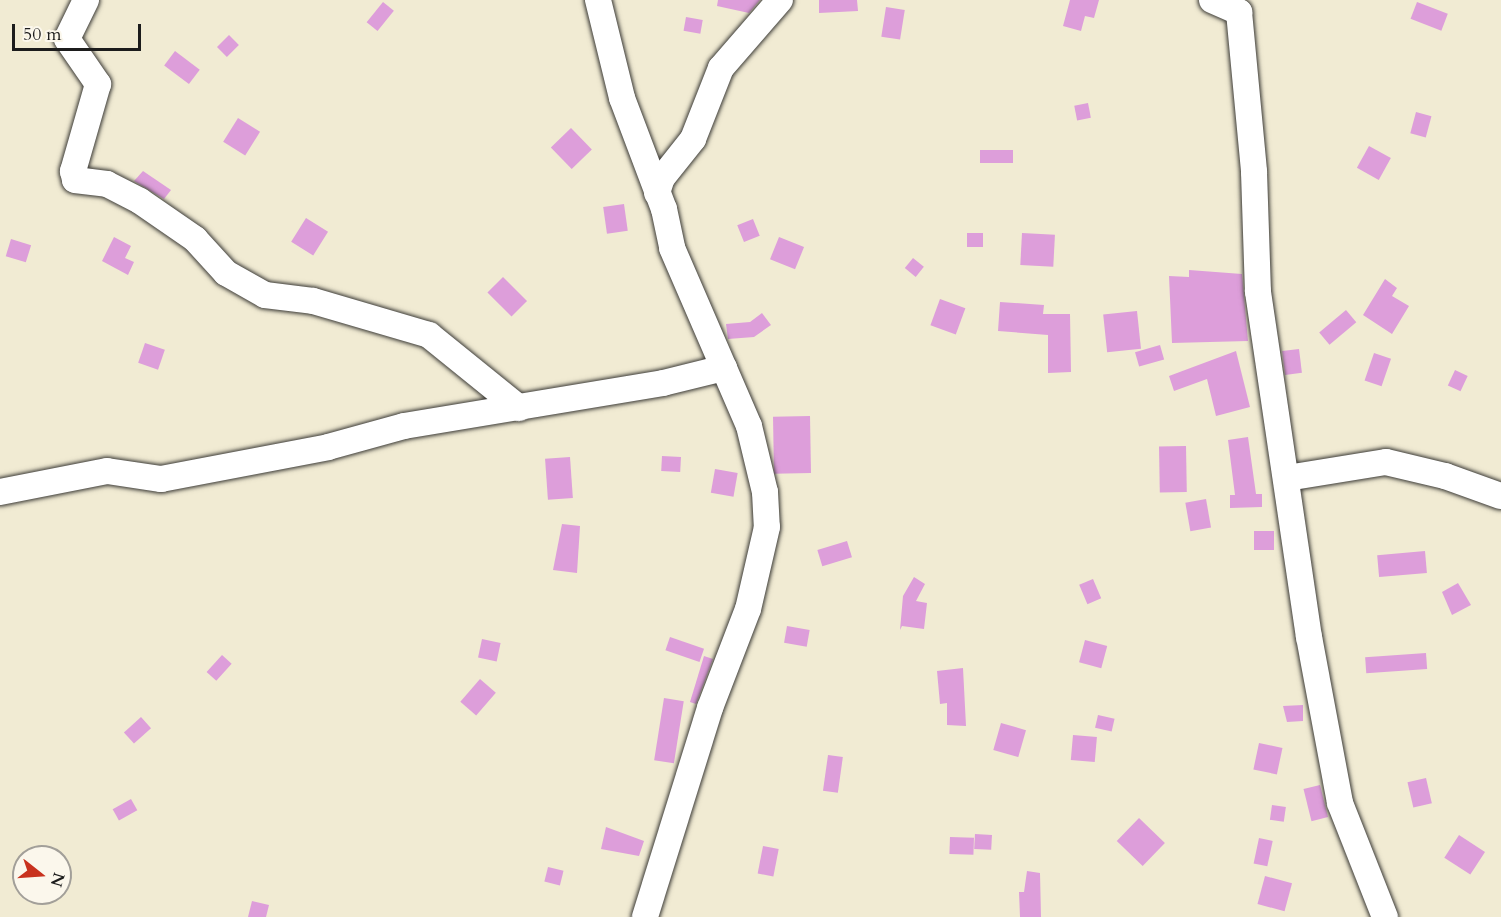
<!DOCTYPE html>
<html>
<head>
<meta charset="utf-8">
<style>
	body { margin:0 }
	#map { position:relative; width:1501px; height:917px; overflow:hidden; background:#f1ebd3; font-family:Cardo,serif }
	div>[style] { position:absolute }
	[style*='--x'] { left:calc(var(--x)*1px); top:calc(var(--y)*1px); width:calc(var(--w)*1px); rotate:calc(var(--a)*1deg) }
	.building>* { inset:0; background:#dd9eda; transform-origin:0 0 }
	.roads { filter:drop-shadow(0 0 2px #3c3b37) drop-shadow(0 0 2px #3c3b37) }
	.minor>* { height:26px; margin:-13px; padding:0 13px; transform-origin:13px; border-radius:13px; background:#fff }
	span { translate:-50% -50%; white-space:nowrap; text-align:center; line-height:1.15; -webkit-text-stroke:5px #fbf7ec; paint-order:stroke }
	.north { position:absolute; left:12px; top:845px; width:60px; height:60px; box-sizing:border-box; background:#fbf7ec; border:2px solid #a29f99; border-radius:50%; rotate:107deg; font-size:16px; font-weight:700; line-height:24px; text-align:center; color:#1c1c1c }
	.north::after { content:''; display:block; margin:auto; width:21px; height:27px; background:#c8321e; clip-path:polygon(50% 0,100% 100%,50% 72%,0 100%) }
	.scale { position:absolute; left:12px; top:24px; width:129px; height:27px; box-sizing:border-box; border:3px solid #1c1c1c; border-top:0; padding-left:8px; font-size:18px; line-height:21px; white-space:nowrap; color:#1c1c1c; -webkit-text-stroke:4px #fbf7ec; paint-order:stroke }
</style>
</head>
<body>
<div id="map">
	<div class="building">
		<i style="clip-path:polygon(718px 0,760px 0,749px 13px,717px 6px)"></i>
		<i style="clip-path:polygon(819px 0,857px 0,858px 11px,819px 13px)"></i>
		<i style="clip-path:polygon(1070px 0,1099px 0,1094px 18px,1085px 16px,1081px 31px,1063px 26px)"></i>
		<i style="left:383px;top:2px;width:14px;height:26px;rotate:39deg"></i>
		<i style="left:1417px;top:2px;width:33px;height:18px;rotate:21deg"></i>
		<i style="left:886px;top:7px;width:19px;height:30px;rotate:9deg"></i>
		<i style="left:686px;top:17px;width:17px;height:14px;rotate:10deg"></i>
		<i style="left:229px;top:35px;width:14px;height:17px;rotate:45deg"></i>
		<i style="left:175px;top:51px;width:31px;height:18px;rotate:37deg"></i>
		<i style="left:1088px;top:103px;width:15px;height:14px;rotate:79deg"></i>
		<i style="left:1416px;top:112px;width:16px;height:22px;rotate:15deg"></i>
		<i style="left:238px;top:118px;width:26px;height:28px;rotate:32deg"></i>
		<i style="left:571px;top:128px;width:30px;height:28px;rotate:46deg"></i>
		<i style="left:1369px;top:146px;width:25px;height:25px;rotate:29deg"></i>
		<i style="left:980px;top:150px;width:33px;height:13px"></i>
		<i style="clip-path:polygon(143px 171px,171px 190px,164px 199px,134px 181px)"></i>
		<i style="left:624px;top:204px;width:27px;height:21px;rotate:82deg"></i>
		<i style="left:306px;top:218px;width:26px;height:28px;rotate:32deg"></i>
		<i style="left:753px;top:219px;width:18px;height:17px;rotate:68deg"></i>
		<i style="left:967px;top:233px;width:16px;height:14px"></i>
		<i style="left:1022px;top:233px;width:33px;height:32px;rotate:3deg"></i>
		<i style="clip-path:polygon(114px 237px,131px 246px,125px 258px,134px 262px,128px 275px,102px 261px)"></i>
		<i style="left:779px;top:237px;width:27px;height:24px;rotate:22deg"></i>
		<i style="left:11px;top:239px;width:21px;height:18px;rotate:17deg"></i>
		<i style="left:913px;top:258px;width:14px;height:13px;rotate:39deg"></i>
		<i style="clip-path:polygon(1189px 270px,1242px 274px,1248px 341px,1172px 343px,1169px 276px,1189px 277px)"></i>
		<i style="left:503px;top:277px;width:34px;height:22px;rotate:45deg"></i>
		<i style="clip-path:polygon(1385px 279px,1397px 288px,1392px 296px,1409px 306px,1392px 334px,1363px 315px)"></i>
		<i style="left:940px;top:299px;width:27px;height:28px;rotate:20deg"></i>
		<i style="clip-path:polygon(1000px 302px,1044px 305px,1043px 314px,1070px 314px,1071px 372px,1048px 373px,1048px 335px,998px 331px)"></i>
		<i style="left:1346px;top:310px;width:16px;height:35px;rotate:50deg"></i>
		<i style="left:1137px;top:311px;width:38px;height:34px;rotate:84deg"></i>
		<i style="clip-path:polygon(762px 313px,771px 325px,754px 337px,728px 339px,726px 324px,750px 322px)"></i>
		<i style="left:145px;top:343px;width:21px;height:21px;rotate:19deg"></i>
		<i style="left:1160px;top:345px;width:15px;height:26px;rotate:74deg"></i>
		<i style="left:1299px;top:349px;width:24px;height:17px;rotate:83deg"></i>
		<i style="clip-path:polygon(1236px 351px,1250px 407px,1216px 416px,1207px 379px,1174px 391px,1169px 376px)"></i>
		<i style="left:1374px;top:353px;width:18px;height:29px;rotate:19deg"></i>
		<i style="left:1455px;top:370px;width:14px;height:17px;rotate:25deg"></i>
		<i style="left:810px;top:416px;width:57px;height:37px;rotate:89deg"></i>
		<i style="clip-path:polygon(1248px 437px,1256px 494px,1262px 494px,1262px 507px,1230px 508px,1230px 495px,1235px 495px,1228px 440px)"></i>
		<i style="left:1186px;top:446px;width:46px;height:27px;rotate:89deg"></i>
		<i style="left:662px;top:456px;width:19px;height:15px;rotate:3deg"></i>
		<i style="left:570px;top:457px;width:41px;height:25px;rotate:86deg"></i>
		<i style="left:715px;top:469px;width:23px;height:24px;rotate:10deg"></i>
		<i style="left:1206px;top:499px;width:29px;height:21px;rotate:80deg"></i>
		<i style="clip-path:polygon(562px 524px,580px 526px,577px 573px,553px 570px)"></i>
		<i style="left:1254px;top:531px;width:20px;height:19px"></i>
		<i style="left:847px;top:541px;width:17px;height:31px;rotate:73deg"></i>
		<i style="left:1425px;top:551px;width:22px;height:48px;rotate:85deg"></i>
		<i style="clip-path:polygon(914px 577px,925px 584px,916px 601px,927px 603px,924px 629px,902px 626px,900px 630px,903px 596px)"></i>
		<i style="left:1093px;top:579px;width:21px;height:15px;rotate:67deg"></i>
		<i style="clip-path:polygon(1458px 583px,1471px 605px,1452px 615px,1442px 592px)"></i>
		<i style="left:787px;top:626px;width:23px;height:17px;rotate:10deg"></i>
		<i style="left:670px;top:637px;width:36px;height:14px;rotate:19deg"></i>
		<i style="left:482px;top:639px;width:19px;height:19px;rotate:12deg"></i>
		<i style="left:1085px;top:640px;width:23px;height:23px;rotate:15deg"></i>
		<i style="left:1426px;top:653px;width:16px;height:61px;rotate:86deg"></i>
		<i style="left:222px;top:655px;width:13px;height:23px;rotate:42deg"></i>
		<i style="clip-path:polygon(704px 656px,713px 659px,696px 704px,690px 702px)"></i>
		<i style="clip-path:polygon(963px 668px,966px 726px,947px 725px,947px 703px,940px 704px,937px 671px)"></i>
		<i style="left:480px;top:679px;width:21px;height:30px;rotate:41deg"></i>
		<i style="left:664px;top:698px;width:20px;height:63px;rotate:9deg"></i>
		<i style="clip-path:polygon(1303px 705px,1303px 721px,1287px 722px,1283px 706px)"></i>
		<i style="left:1098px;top:715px;width:17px;height:13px;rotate:13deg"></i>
		<i style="left:141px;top:717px;width:15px;height:23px;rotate:48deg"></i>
		<i style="left:1001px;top:723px;width:26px;height:28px;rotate:16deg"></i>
		<i style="left:1073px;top:735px;width:24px;height:25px;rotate:5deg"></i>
		<i style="left:1259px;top:743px;width:24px;height:27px;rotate:12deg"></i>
		<i style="left:828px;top:755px;width:15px;height:36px;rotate:8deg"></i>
		<i style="left:1426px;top:778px;width:26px;height:19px;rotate:77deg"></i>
		<i style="left:1320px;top:785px;width:33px;height:17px;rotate:76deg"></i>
		<i style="left:131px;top:799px;width:13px;height:21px;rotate:61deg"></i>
		<i style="left:1272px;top:805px;width:14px;height:15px;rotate:8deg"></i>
		<i style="left:1139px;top:818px;width:36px;height:32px;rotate:44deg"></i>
		<i style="clip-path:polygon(606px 827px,644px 841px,639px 856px,601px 849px)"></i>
		<i style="left:975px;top:834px;width:17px;height:15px;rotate:3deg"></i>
		<i style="left:1459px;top:835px;width:31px;height:27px;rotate:33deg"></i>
		<i style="left:950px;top:837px;width:24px;height:17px;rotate:2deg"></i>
		<i style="left:1259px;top:838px;width:14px;height:26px;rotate:12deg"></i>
		<i style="left:763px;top:846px;width:16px;height:28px;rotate:11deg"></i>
		<i style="left:548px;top:867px;width:16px;height:15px;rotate:14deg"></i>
		<i style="clip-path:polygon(1027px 871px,1040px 873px,1041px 917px,1020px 917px,1019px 892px,1024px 892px)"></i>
		<i style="left:1265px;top:876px;width:28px;height:29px;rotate:15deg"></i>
		<i style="clip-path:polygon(252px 901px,269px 905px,266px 917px,248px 917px)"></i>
	</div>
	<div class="roads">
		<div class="minor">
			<i style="--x:86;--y:0;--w:43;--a:116"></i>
			<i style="--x:67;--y:39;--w:55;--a:55.4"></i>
			<i style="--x:98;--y:84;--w:91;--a:106"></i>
			<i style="--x:73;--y:171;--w:9;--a:77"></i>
			<i style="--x:75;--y:180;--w:32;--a:7"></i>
			<i style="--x:107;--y:184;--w:37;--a:27"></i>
			<i style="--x:140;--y:201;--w:67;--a:34.6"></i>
			<i style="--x:195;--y:239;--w:46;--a:47.6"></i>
			<i style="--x:226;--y:273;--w:45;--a:29.4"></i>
			<i style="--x:265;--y:295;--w:48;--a:7.1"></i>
			<i style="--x:313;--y:301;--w:121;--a:16.3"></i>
			<i style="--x:429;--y:335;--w:116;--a:39"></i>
			<i style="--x:598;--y:0;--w:101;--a:76.2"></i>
			<i style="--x:622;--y:98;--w:119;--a:69.3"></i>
			<i style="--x:664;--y:209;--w:40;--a:78"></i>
			<i style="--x:672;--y:248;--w:194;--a:66.6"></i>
			<i style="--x:749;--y:426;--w:68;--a:76.4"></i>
			<i style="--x:765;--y:492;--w:35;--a:87"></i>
			<i style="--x:767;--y:527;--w:84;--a:103"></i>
			<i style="--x:748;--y:609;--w:106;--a:111"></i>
			<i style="--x:710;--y:708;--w:219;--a:107.3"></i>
			<i style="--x:1212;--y:0;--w:30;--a:24"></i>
			<i style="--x:1239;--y:12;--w:161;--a:84.6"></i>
			<i style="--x:1254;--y:172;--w:120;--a:88.1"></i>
			<i style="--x:1258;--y:292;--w:349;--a:81.6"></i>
			<i style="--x:1309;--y:637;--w:169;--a:79.4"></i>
			<i style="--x:1340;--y:803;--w:123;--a:68.5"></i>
			<i style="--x:657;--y:193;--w:16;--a:-72"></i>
			<i style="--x:662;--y:178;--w:50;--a:-51.5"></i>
			<i style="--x:693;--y:139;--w:76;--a:-68.5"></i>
			<i style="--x:721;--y:68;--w:90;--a:-49.1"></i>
			<i style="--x:1287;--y:478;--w:100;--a:-9.2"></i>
			<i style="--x:1386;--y:462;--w:61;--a:13.3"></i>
			<i style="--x:1445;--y:476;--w:59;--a:19.7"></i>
			<i style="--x:0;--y:492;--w:109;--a:-11.1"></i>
			<i style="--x:107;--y:471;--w:55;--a:8.4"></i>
			<i style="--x:161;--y:479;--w:170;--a:-10.8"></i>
			<i style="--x:328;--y:447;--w:79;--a:-15.4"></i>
			<i style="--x:404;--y:426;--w:263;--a:-9.4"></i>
			<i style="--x:663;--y:383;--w:63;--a:-13.8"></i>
		</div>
	</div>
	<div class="north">N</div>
	<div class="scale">50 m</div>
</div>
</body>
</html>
